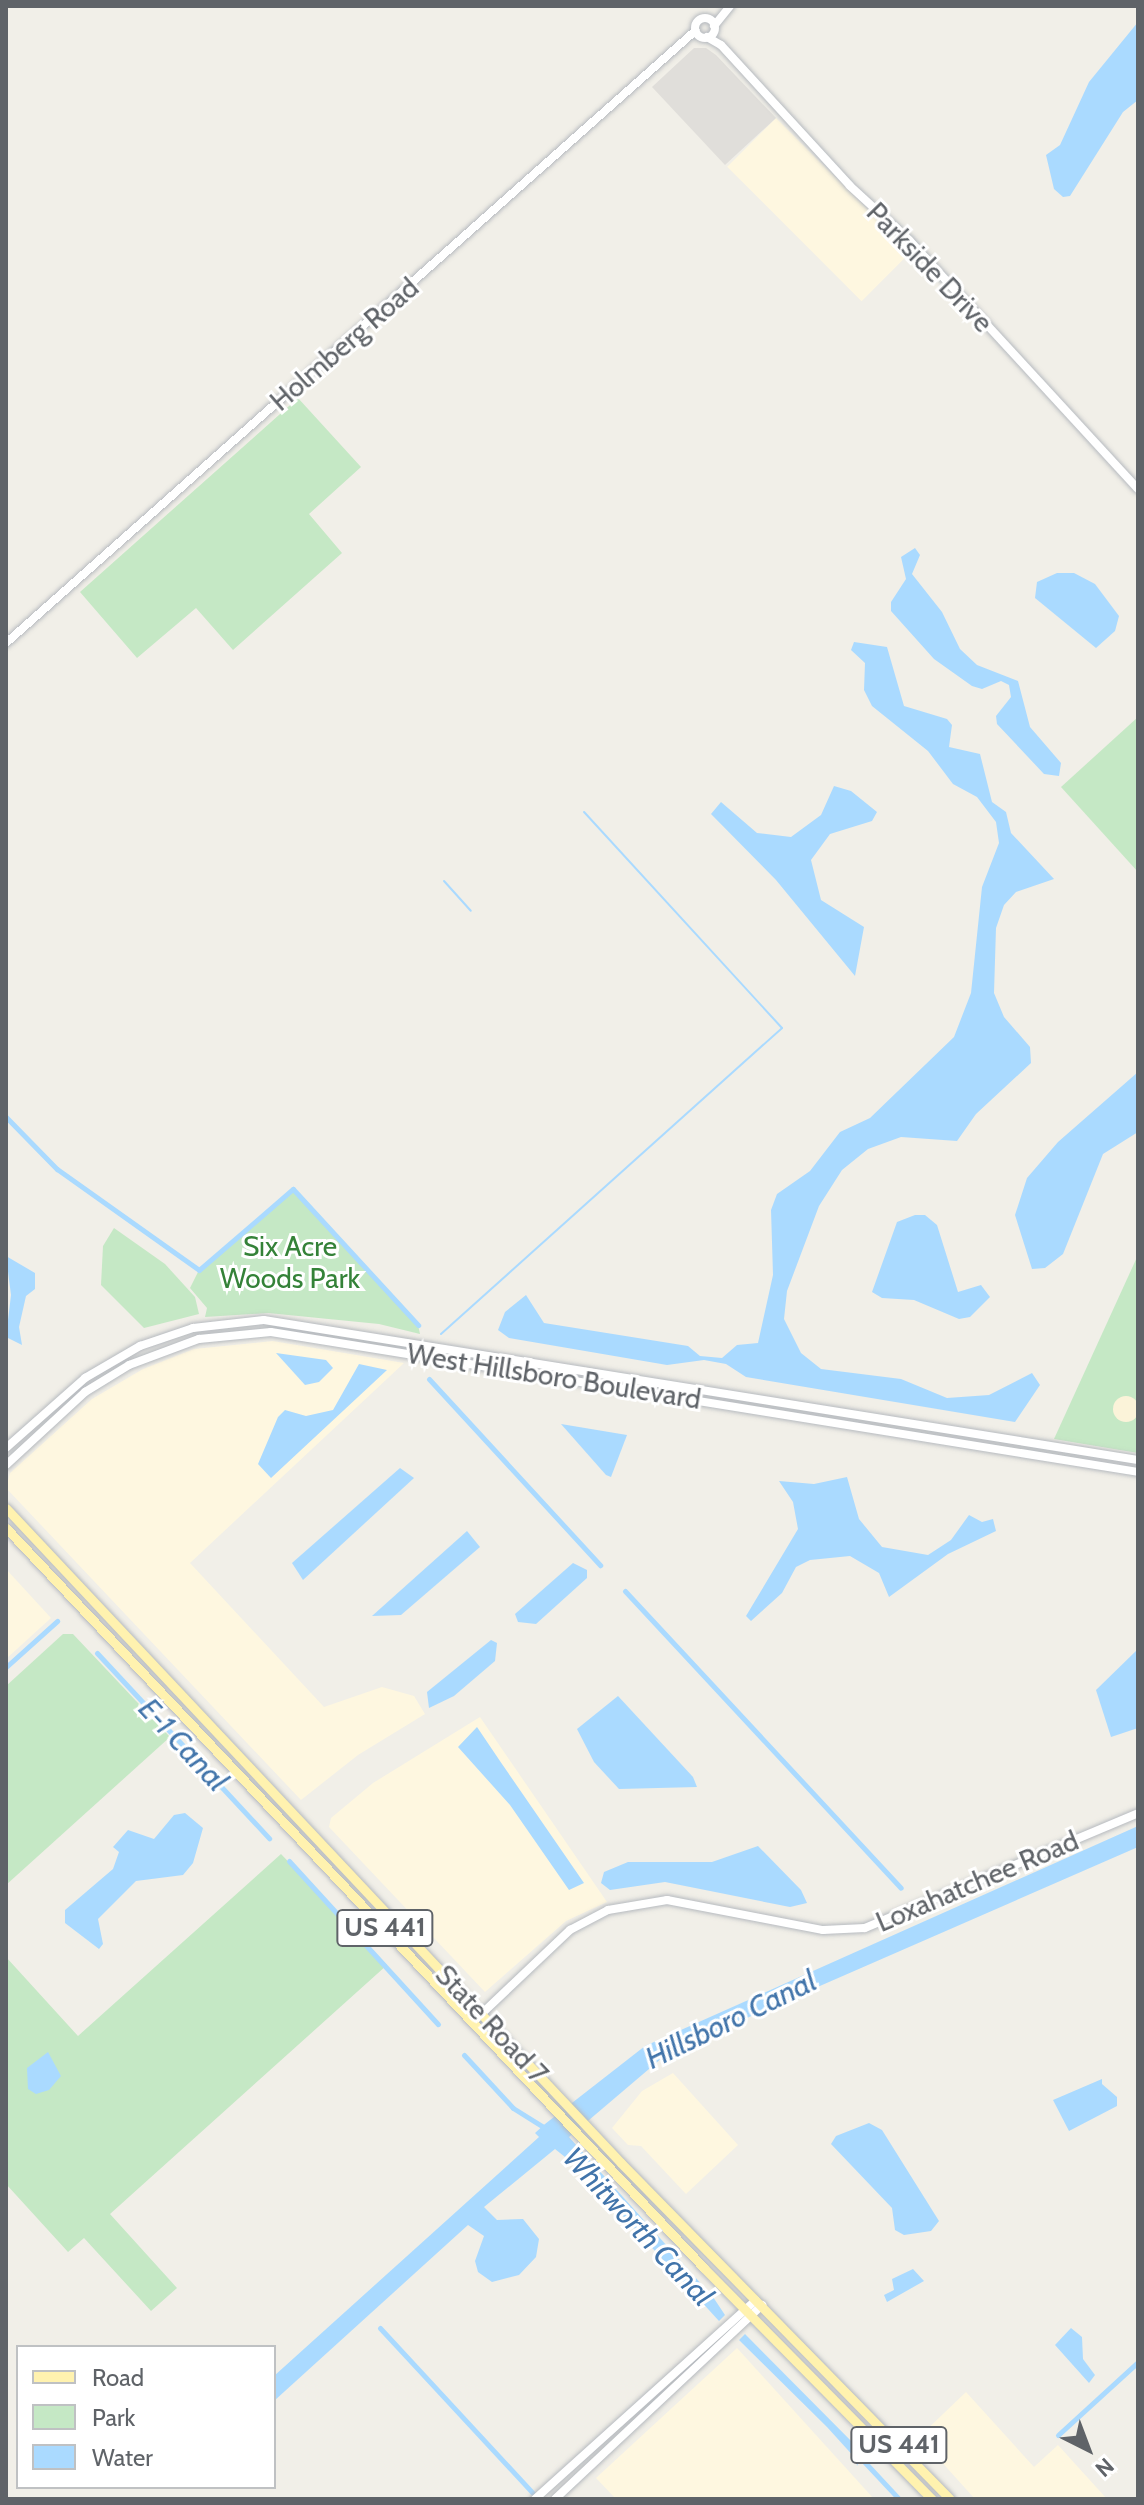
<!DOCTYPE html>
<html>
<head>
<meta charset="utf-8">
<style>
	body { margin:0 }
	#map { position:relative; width:1144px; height:2505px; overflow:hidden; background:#f1efe8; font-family:Cabin,sans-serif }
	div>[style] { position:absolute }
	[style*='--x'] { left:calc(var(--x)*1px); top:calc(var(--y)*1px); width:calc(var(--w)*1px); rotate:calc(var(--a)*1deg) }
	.commercial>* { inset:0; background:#fef7e0; transform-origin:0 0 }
	.industrial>* { inset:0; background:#e0deda }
	.green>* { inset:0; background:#c5e8c5 }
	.sand>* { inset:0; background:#fbf3d9 }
	.round { border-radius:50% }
	.water>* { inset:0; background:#aadaff }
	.stream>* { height:2px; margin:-1px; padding:0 1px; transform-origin:1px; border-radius:1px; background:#aadaff }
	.canal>* { height:5px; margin:-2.5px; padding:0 2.5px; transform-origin:2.5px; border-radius:2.5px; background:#aadaff }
	.roads { filter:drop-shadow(0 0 2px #b6babf) drop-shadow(0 0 2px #b6babf) }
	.secondary>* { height:8px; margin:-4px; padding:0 4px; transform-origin:4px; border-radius:4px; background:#fff }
	.secondary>.ring { margin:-4px; padding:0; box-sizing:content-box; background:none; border:8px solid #fff; border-radius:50% }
	.primary>* { height:9px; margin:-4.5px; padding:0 4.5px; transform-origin:4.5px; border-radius:4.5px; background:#fff2af }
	span { translate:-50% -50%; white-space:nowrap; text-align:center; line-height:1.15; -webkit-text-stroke:6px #fff; paint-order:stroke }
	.shield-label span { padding:2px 6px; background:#fff; border:2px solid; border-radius:6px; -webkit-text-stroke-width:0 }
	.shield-label { font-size:26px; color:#5f6368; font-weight:700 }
	.street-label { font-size:28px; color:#5f6368 }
	.park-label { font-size:28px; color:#348238 }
	.water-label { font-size:30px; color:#4174aa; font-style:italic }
	.frame { position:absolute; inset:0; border:8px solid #5f6368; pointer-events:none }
	.legend { position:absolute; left:16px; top:2345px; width:260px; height:144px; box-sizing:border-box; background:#fff; border:2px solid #bfc1c3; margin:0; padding:10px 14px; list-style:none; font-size:24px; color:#5f6368 }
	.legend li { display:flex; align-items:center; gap:16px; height:40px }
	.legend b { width:40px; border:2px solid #bfc1c3 }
	.north { position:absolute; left:1048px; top:2409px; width:80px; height:80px; -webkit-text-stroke:6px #fff; paint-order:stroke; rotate:138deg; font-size:22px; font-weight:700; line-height:32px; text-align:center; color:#5f6368 }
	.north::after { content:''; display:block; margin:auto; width:28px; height:36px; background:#5f6368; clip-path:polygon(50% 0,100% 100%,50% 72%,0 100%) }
</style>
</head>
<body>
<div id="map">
	<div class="commercial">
		<i style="left:776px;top:118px;width:190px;height:69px;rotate:45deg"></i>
		<i style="clip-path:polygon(273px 1341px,404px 1363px,190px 1563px,324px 1707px,382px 1687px,414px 1696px,425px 1714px,358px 1755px,301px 1800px,6px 1488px,10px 1473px,92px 1399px,143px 1369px,194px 1349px)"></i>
		<i style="clip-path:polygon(6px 1569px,51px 1618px,6px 1659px)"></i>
		<i style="clip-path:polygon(480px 1717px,607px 1902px,566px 1921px,485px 1992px,329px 1827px,331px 1818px,373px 1783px)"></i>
		<i style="clip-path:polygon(673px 2073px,738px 2145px,686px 2194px,641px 2146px,628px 2145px,612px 2128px,642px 2091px)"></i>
		<i style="clip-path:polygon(737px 2348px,874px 2499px,616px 2499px,596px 2478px)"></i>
		<i style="clip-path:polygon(966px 2392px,1034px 2467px,1058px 2445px,1107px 2499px,975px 2499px,919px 2437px)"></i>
	</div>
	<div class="industrial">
		<i style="clip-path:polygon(694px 48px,706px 48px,716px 55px,776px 118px,725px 165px,652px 87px)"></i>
	</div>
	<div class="green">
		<i style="clip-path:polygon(298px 398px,361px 467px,309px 514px,342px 553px,233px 650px,196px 608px,137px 658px,80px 592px)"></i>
		<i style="clip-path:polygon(1138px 717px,1138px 872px,1061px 787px)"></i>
		<i style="clip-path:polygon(293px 1189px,418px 1325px,420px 1334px,379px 1324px,268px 1313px,205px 1317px,207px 1308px,190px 1288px,199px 1270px)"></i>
		<i style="clip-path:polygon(114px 1228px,165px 1264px,195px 1297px,199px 1314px,144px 1328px,101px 1285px,103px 1246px)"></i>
		<i style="clip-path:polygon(1138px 1255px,1138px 1453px,1054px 1439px)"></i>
		<i style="clip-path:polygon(63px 1634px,73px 1634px,170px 1737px,6px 1885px,6px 1686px)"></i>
		<i style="clip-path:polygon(281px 1854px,387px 1965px,110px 2214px,177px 2288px,151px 2311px,84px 2238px,68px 2252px,6px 2184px,6px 1957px,78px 2036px)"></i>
	</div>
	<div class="sand">
		<i class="round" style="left:1113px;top:1396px;width:26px;height:26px"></i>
	</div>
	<div class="water">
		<i style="clip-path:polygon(1138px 22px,1138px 100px,1123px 112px,1070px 196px,1063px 197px,1054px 189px,1046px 155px,1060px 145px,1089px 82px)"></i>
		<i style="clip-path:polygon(915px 548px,920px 555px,912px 574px,942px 612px,960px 649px,977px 665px,1018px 681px,1030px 727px,1061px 763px,1059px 776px,1044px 774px,997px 724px,996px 716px,1011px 697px,1009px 685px,1001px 681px,982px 689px,972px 686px,934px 659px,891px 611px,891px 602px,906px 579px,901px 557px)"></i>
		<i style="clip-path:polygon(1057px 573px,1074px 573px,1095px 584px,1119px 616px,1115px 631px,1096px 648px,1035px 598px,1037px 582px)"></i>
		<i style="clip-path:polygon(854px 642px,887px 647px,904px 706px,947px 719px,952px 725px,949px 747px,980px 754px,992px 802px,1006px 812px,1011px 833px,1054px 879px,1016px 892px,1004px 905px,996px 928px,994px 993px,1004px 1017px,1030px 1047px,1031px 1063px,976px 1114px,957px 1141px,901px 1137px,868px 1149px,842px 1170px,819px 1206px,787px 1291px,784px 1319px,801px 1353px,821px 1369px,901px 1379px,947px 1398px,989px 1395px,1032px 1373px,1040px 1385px,1015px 1422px,746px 1377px,726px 1364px,704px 1360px,667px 1365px,509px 1338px,498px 1330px,505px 1312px,526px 1295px,544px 1323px,688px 1346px,700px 1356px,722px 1358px,737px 1345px,758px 1343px,773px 1275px,771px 1210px,777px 1194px,810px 1171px,840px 1132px,870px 1118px,954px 1037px,971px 993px,982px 887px,999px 843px,996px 822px,977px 797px,953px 784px,928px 751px,872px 706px,864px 690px,865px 663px,851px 650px)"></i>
		<i style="clip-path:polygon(834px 786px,851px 791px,877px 812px,872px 821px,830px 834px,811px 860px,821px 900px,864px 927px,855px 976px,776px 880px,711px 814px,721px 802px,757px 833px,791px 837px,821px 815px)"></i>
		<i style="clip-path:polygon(1138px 1072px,1138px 1132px,1103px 1154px,1063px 1254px,1045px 1268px,1032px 1269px,1015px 1215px,1027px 1178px,1058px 1142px)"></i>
		<i style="clip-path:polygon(915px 1215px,925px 1215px,937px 1225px,958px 1292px,981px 1285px,990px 1297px,970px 1317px,959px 1319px,914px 1300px,882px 1298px,872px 1292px,897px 1222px)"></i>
		<i style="clip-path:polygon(6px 1256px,35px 1273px,35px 1289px,26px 1296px,19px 1327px,22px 1345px,6px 1337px,11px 1295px)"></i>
		<i style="clip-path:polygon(276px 1353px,326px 1360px,333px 1368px,319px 1382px,305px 1385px)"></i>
		<i style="clip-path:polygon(359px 1364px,387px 1370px,271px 1478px,258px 1464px,278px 1417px,285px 1410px,306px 1416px,333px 1410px)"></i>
		<i style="clip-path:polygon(561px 1424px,627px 1435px,611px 1477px,606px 1475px)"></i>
		<i style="clip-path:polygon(400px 1468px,414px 1478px,303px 1580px,292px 1563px)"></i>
		<i style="clip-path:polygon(847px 1477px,859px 1519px,882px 1547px,928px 1555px,951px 1540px,969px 1515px,982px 1522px,993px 1519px,996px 1531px,948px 1554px,889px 1597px,879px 1573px,850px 1556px,810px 1560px,796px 1567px,782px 1593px,751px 1621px,746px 1616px,798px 1529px,793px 1502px,779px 1481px,814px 1484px)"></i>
		<i style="clip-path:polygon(467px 1531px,480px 1547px,401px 1615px,372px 1616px)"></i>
		<i style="clip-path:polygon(573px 1563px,587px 1570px,587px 1578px,536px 1624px,518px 1622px,515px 1614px)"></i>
		<i style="clip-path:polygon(491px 1640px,497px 1643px,495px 1661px,454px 1696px,429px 1708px,427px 1692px)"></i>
		<i style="clip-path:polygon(1138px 1649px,1138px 1728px,1111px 1737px,1096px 1690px)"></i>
		<i style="clip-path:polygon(618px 1696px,693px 1777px,697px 1787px,619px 1789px,594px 1762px,577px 1729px)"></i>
		<i style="clip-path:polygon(477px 1727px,502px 1764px,584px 1883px,569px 1890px,510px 1805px,458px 1747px)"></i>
		<i style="clip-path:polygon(185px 1813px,203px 1828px,193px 1863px,183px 1875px,136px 1881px,98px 1919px,103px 1944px,99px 1949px,65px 1923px,65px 1910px,113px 1869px,119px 1852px,113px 1847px,128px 1830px,154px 1839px,174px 1815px)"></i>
		<i style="clip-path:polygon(1138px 1826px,1138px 1847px,669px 2052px,569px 2137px,713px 2297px,725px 2315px,719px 2321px,580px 2169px,555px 2149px,484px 2207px,497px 2220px,523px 2219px,539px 2239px,536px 2257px,519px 2275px,492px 2282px,478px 2272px,475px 2261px,484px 2236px,468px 2225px,274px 2401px,274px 2376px,539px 2137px,535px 2133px,545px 2124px,645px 2046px)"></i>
		<i style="clip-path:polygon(758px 1846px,801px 1890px,807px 1903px,790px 1907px,665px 1882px,610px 1890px,601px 1883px,604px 1872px,628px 1862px,712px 1862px)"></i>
		<i style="clip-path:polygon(48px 2052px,61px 2076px,49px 2090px,36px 2094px,28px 2089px,27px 2068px)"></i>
		<i style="clip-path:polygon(1102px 2079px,1102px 2084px,1117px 2097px,1117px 2106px,1069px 2131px,1053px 2100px)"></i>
		<i style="clip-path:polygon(869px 2123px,882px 2130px,939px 2221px,931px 2231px,904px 2235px,895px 2230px,892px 2208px,831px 2144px,836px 2136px)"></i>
		<i style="clip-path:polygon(913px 2269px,924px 2281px,887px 2302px,884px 2295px,894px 2290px,892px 2279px)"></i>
		<i style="clip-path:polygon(1071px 2328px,1082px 2337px,1083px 2359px,1095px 2375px,1089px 2383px,1055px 2345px)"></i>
		<i style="clip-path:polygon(745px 2334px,863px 2453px,857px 2466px,856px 2459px,827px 2427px,739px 2340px)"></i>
	</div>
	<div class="stream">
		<i style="--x:444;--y:881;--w:40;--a:48"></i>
		<i style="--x:441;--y:1334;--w:458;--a:-41.9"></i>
		<i style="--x:782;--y:1028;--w:293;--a:-132.5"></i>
	</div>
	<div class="canal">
		<i style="--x:6;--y:1117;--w:73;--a:45.6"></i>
		<i style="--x:57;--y:1169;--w:174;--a:35.4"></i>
		<i style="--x:199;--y:1270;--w:124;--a:-40.8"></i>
		<i style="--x:293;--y:1189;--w:185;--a:47.4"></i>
		<i style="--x:429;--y:1379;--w:253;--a:47.4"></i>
		<i style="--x:625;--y:1591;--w:405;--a:47.1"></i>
		<i style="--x:97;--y:1653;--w:253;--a:47.1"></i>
		<i style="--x:6;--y:1667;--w:69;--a:-42"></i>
		<i style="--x:289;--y:1861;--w:221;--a:47.6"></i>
		<i style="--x:464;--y:2055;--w:72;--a:47.2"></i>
		<i style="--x:513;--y:2108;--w:38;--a:32"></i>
		<i style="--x:380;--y:2328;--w:224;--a:47.2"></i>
		<i style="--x:1058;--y:2435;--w:108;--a:-42.4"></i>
		<i style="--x:858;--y:2455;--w:60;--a:47"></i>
	</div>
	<div class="roads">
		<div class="secondary">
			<i class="ring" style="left:695px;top:18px;width:12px;height:12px"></i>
			<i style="--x:714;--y:26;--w:26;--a:-51"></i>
			<i style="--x:707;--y:37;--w:16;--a:30"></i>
			<i style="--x:721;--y:45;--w:191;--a:47.5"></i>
			<i style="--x:850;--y:186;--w:80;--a:42.5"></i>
			<i style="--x:909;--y:240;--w:338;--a:47.4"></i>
			<i style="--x:6;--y:643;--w:922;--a:-41.61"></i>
			<i style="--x:6;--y:1448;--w:106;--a:-41.5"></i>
			<i style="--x:85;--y:1378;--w:64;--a:-30.2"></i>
			<i style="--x:140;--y:1346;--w:56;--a:-18.8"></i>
			<i style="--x:193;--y:1328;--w:71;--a:-6.4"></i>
			<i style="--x:264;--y:1320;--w:885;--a:9.1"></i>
			<i style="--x:6;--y:1465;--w:108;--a:-42.7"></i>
			<i style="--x:85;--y:1392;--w:52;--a:-31.5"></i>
			<i style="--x:129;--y:1365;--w:75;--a:-20.4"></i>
			<i style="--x:199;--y:1339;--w:72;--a:-5.6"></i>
			<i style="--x:271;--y:1332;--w:878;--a:9.17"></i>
			<i style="--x:473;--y:2022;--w:134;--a:-43.5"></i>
			<i style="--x:570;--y:1930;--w:43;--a:-27.8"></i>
			<i style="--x:608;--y:1910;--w:60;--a:-9.6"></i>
			<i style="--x:667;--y:1900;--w:159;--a:10.9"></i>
			<i style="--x:823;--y:1930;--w:42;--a:-2.7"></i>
			<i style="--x:865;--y:1928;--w:296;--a:-22.8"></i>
			<i style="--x:535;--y:2499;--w:297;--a:-42"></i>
			<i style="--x:555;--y:2499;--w:284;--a:-43.1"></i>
		</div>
		<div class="primary">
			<i style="--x:6;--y:1508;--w:898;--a:46.8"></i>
			<i style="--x:621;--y:2163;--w:470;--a:45.6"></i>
			<i style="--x:6;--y:1528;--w:1017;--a:46.67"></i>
			<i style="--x:704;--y:2268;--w:325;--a:45.4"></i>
		</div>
	</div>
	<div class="shield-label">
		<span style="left:385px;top:1928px">US 441</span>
		<span style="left:899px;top:2445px">US 441</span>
	</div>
	<div class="street-label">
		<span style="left:930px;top:267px;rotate:46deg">Parkside Drive</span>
		<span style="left:344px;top:344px;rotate:-41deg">Holmberg Road</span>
		<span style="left:554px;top:1376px;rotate:9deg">West Hillsboro Boulevard</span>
		<span style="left:977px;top:1881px;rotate:-23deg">Loxahatchee Road</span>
		<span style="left:492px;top:2024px;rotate:47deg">State Road 7</span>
	</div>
	<div class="park-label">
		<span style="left:290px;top:1262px">Six Acre<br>Woods Park</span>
	</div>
	<div class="water-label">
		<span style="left:183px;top:1745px;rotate:47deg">E-1 Canal</span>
		<span style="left:731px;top:2020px;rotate:-26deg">Hillsboro Canal</span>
		<span style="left:638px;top:2227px;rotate:47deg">Whitworth Canal</span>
	</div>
	<div class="frame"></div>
	<ul class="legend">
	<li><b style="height:10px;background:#fff2af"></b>Road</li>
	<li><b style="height:22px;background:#c5e8c5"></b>Park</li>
	<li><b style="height:22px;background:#aadaff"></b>Water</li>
	</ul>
	<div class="north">N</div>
</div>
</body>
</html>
